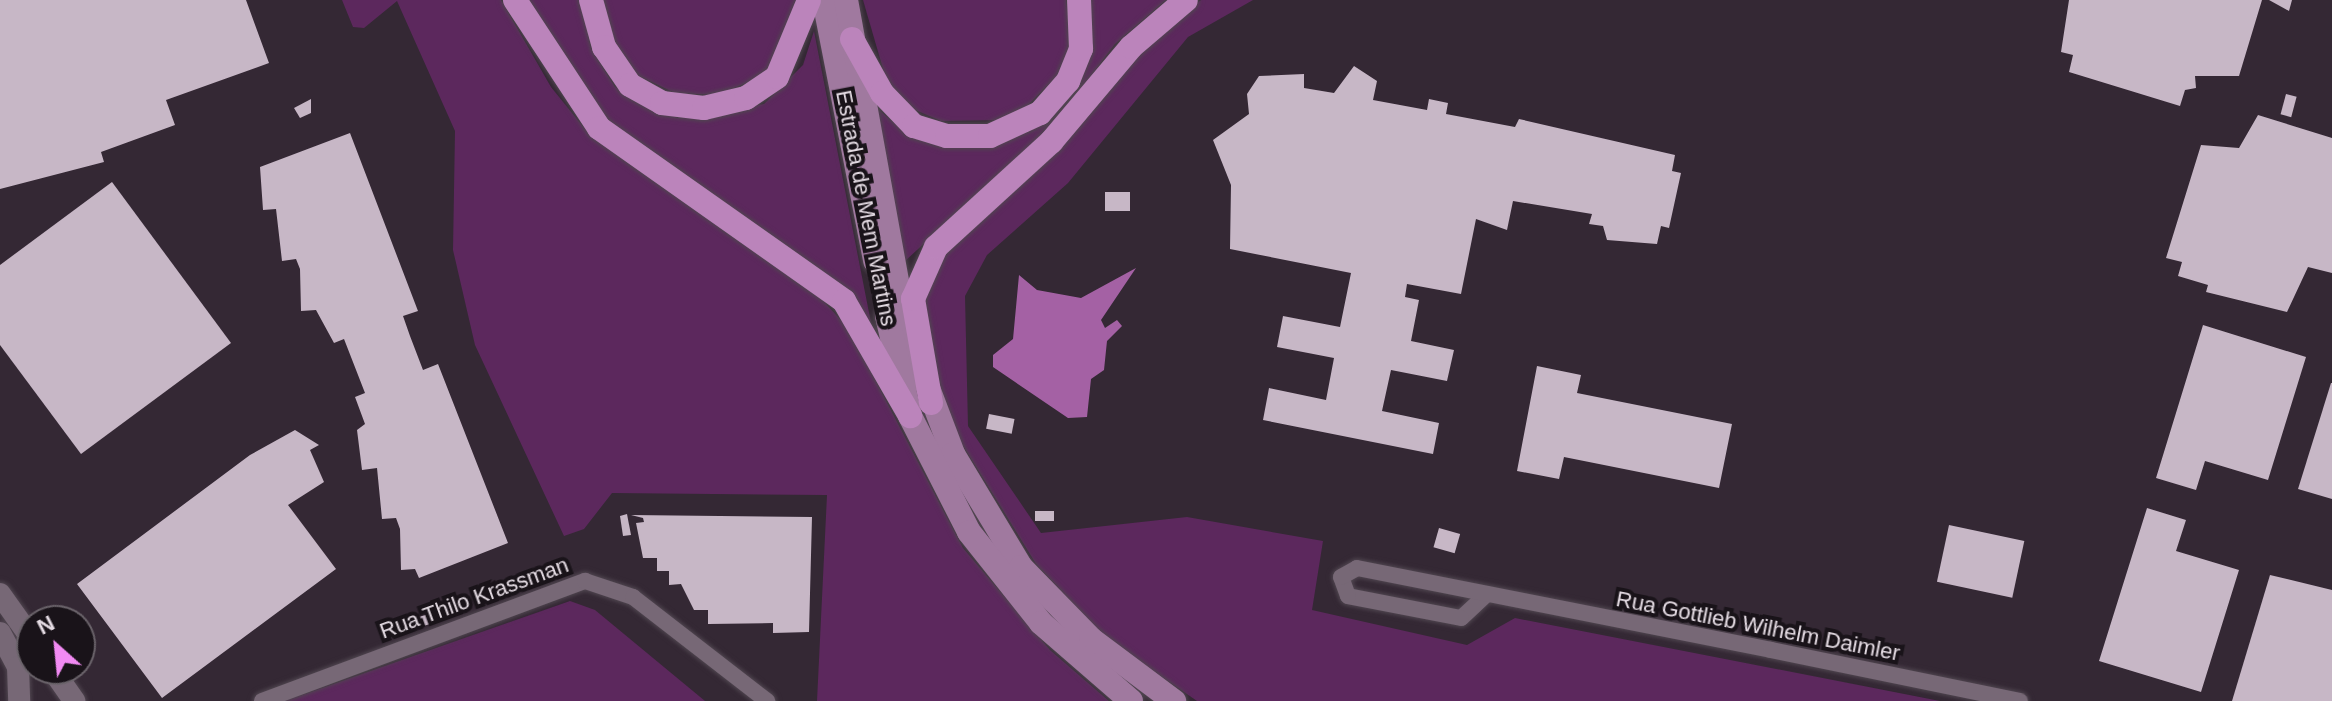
<!DOCTYPE html>
<html>
<head>
<meta charset="utf-8">
<style>
	body { margin:0 }
	#map { position:relative; width:2332px; height:701px; overflow:hidden; background:#342834; font-family:Helvetica,sans-serif }
	div>[style] { position:absolute }
	[style*='--x'] { left:calc(var(--x)*1px); top:calc(var(--y)*1px); width:calc(var(--w)*1px); rotate:calc(var(--a)*1deg) }
	.green>* { inset:0; background:#5c285d }
	.water>* { inset:0; background:#a461a4 }
	.building>* { inset:0; background:#c7b7c6; transform-origin:0 0 }
	.roads { filter:drop-shadow(0 0 2px #504650) drop-shadow(0 0 2px #504650) }
	.street>* { height:16px; margin:-8px; padding:0 8px; transform-origin:8px; border-radius:8px; background:#776876 }
	.secondary>* { height:22px; margin:-11px; padding:0 11px; transform-origin:11px; border-radius:11px; background:#776876 }
	.primary>* { height:24px; margin:-12px; padding:0 12px; transform-origin:12px; border-radius:12px; background:#a0799f }
	.highway>* { height:24px; margin:-12px; padding:0 12px; transform-origin:12px; border-radius:12px; background:#bb84bb }
	span { translate:-50% -50%; white-space:nowrap; text-align:center; line-height:1.15; -webkit-text-stroke:8px #191319; paint-order:stroke }
	.street-label { font-size:22px; color:#e4dbe3 }
	.north { position:absolute; left:16px; top:605px; width:80px; height:80px; box-sizing:border-box; background:#191319; border:2px solid #6a636a; border-radius:50%; rotate:333deg; font-size:22px; font-weight:700; line-height:32px; text-align:center; color:#e4dbe3 }
	.north::after { content:''; display:block; margin:auto; width:28px; height:36px; background:#f28af3; clip-path:polygon(50% 0,100% 100%,50% 72%,0 100%) }
</style>
</head>
<body>
<div id="map">
	<div class="green">
		<i style="clip-path:polygon(342px 0,501px 0,551px 87px,589px 134px,817px 294px,848px 328px,963px 548px,1050px 650px,1109px 701px,817px 701px,827px 495px,612px 493px,584px 529px,564px 536px,475px 345px,453px 250px,455px 131px,397px 1px,364px 28px,353px 27px)"></i>
		<i style="clip-path:polygon(525px 0,581px 0,591px 49px,615px 87px,677px 118px,764px 104px,803px 65px,814px 31px,871px 323px,835px 281px,602px 118px)"></i>
		<i style="clip-path:polygon(601px 0,798px 0,766px 75px,717px 95px,675px 93px,639px 76px,622px 61px)"></i>
		<i style="clip-path:polygon(863px 0,1066px 0,1071px 41px,1060px 73px,1021px 112px,1004px 120px,941px 121px,906px 106px,888px 86px)"></i>
		<i style="clip-path:polygon(1091px 0,1166px 0,1115px 44px,1056px 122px,904px 262px,871px 103px,902px 130px,1000px 143px,1031px 131px,1084px 73px)"></i>
		<i style="clip-path:polygon(1201px 0,1253px 0,1188px 37px,1068px 183px,987px 255px,965px 296px,968px 426px,1041px 533px,1187px 517px,1323px 541px,1312px 610px,1467px 645px,1515px 618px,1940px 701px,1197px 701px,1107px 639px,1036px 564px,957px 436px,931px 373px,923px 290px,951px 241px,1146px 45px)"></i>
		<i style="clip-path:polygon(570px 601px,595px 610px,705px 701px,285px 701px)"></i>
	</div>
	<div class="water">
		<i style="clip-path:polygon(1136px 268px,1101px 320px,1105px 328px,1117px 320px,1122px 326px,1107px 341px,1104px 370px,1091px 379px,1087px 417px,1068px 418px,993px 367px,993px 355px,1013px 339px,1019px 275px,1037px 290px,1081px 298px)"></i>
	</div>
	<div class="building">
		<i style="clip-path:polygon(0 0,246px 0,269px 63px,166px 100px,175px 125px,101px 152px,104px 162px,0 189px)"></i>
		<i style="clip-path:polygon(2069px 0,2262px 0,2239px 76px,2195px 76px,2196px 88px,2185px 90px,2180px 106px,2069px 72px,2073px 55px,2061px 52px)"></i>
		<i style="clip-path:polygon(2269px 0,2292px 0,2289px 11px)"></i>
		<i style="clip-path:polygon(1354px 66px,1377px 81px,1373px 100px,1427px 110px,1429px 99px,1448px 103px,1446px 114px,1515px 127px,1519px 119px,1675px 155px,1672px 171px,1681px 173px,1669px 228px,1661px 226px,1657px 244px,1607px 240px,1603px 226px,1589px 224px,1592px 214px,1513px 201px,1507px 230px,1476px 219px,1461px 294px,1407px 284px,1405px 297px,1419px 300px,1411px 341px,1454px 350px,1447px 381px,1391px 370px,1382px 411px,1439px 423px,1433px 454px,1263px 420px,1269px 388px,1326px 400px,1334px 358px,1277px 347px,1283px 316px,1340px 327px,1351px 273px,1230px 249px,1231px 185px,1213px 140px,1249px 114px,1247px 94px,1259px 76px,1304px 74px,1304px 88px,1334px 93px)"></i>
		<i style="left:2286px;top:94px;width:11px;height:21px;rotate:15deg"></i>
		<i style="clip-path:polygon(311px 99px,311px 113px,300px 118px,294px 108px)"></i>
		<i style="clip-path:polygon(2258px 115px,2332px 138px,2332px 273px,2308px 267px,2287px 312px,2206px 292px,2208px 285px,2178px 276px,2182px 262px,2166px 258px,2201px 145px,2239px 148px)"></i>
		<i style="clip-path:polygon(350px 133px,418px 311px,403px 316px,410px 336px,423px 370px,438px 364px,508px 543px,419px 578px,415px 569px,401px 570px,400px 529px,396px 518px,382px 519px,377px 468px,362px 470px,357px 430px,365px 424px,355px 397px,365px 393px,344px 339px,334px 343px,316px 310px,301px 311px,300px 269px,296px 259px,282px 261px,276px 209px,263px 210px,260px 167px)"></i>
		<i style="clip-path:polygon(112px 182px,231px 343px,81px 454px,0 345px,0 265px)"></i>
		<i style="left:1105px;top:192px;width:25px;height:19px"></i>
		<i style="clip-path:polygon(2203px 325px,2306px 357px,2268px 480px,2205px 461px,2196px 490px,2156px 478px)"></i>
		<i style="clip-path:polygon(1537px 366px,1581px 375px,1577px 393px,1732px 424px,1719px 488px,1564px 457px,1559px 479px,1517px 471px)"></i>
		<i style="clip-path:polygon(2331px 383px,2332px 383px,2332px 499px,2298px 489px)"></i>
		<i style="left:989px;top:414px;width:26px;height:15px;rotate:11deg"></i>
		<i style="clip-path:polygon(295px 430px,319px 445px,310px 450px,324px 482px,288px 505px,336px 569px,162px 698px,77px 584px,250px 455px)"></i>
		<i style="clip-path:polygon(2147px 508px,2186px 520px,2176px 551px,2239px 570px,2201px 692px,2099px 661px)"></i>
		<i style="left:1035px;top:511px;width:19px;height:10px"></i>
		<i style="clip-path:polygon(627px 514px,631px 535px,623px 536px,620px 516px)"></i>
		<i style="clip-path:polygon(631px 515px,812px 517px,809px 632px,773px 633px,773px 623px,708px 624px,708px 610px,694px 610px,681px 584px,669px 585px,669px 571px,657px 571px,657px 558px,643px 558px,636px 523px,644px 522px,643px 518px)"></i>
		<i style="left:1949px;top:525px;width:77px;height:58px;rotate:12deg"></i>
		<i style="left:1439px;top:528px;width:22px;height:20px;rotate:16deg"></i>
		<i style="clip-path:polygon(2270px 575px,2332px 590px,2332px 701px,2232px 701px)"></i>
		<i style="left:432px;top:613px;width:10px;height:24px;rotate:73deg"></i>
	</div>
	<div class="roads">
		<div class="street">
			<i style="--x:1487;--y:594;--w:35;--a:137"></i>
			<i style="--x:1461;--y:618;--w:115;--a:-169"></i>
			<i style="--x:1348;--y:596;--w:20;--a:-110"></i>
			<i style="--x:1341;--y:577;--w:18;--a:-29"></i>
			<i style="--x:1357;--y:568;--w:422;--a:11.2"></i>
			<i style="--x:1771;--y:650;--w:254;--a:11.6"></i>
			<i style="--x:262;--y:701;--w:345;--a:-20.4"></i>
			<i style="--x:585;--y:581;--w:51;--a:18.4"></i>
			<i style="--x:633;--y:597;--w:170;--a:37.8"></i>
		</div>
		<div class="secondary">
			<i style="--x:0;--y:594;--w:55;--a:54.6"></i>
			<i style="--x:0;--y:633;--w:38;--a:62"></i>
			<i style="--x:18;--y:667;--w:34;--a:88"></i>
			<i style="--x:52;--y:669;--w:39;--a:55"></i>
		</div>
		<div class="primary">
			<i style="--x:824;--y:0;--w:266;--a:78.9"></i>
			<i style="--x:846;--y:0;--w:335;--a:79.7"></i>
			<i style="--x:906;--y:330;--w:133;--a:69.2"></i>
			<i style="--x:953;--y:454;--w:132;--a:59"></i>
			<i style="--x:1021;--y:567;--w:100;--a:45.8"></i>
			<i style="--x:1091;--y:639;--w:104;--a:36.8"></i>
			<i style="--x:887;--y:316;--w:103;--a:77"></i>
			<i style="--x:910;--y:416;--w:130;--a:63"></i>
			<i style="--x:969;--y:532;--w:116;--a:51.6"></i>
			<i style="--x:1041;--y:623;--w:119;--a:40.9"></i>
		</div>
		<div class="highway">
			<i style="--x:515;--y:0;--w:153;--a:56.7"></i>
			<i style="--x:599;--y:128;--w:300;--a:35.2"></i>
			<i style="--x:844;--y:301;--w:133;--a:60.1"></i>
			<i style="--x:591;--y:0;--w:49;--a:74.5"></i>
			<i style="--x:604;--y:47;--w:46;--a:55.6"></i>
			<i style="--x:630;--y:85;--w:37;--a:29"></i>
			<i style="--x:662;--y:103;--w:42;--a:6.8"></i>
			<i style="--x:704;--y:108;--w:43;--a:-13.4"></i>
			<i style="--x:746;--y:98;--w:37;--a:-34"></i>
			<i style="--x:777;--y:77;--w:83;--a:-67.4"></i>
			<i style="--x:852;--y:39;--w:62;--a:60.9"></i>
			<i style="--x:882;--y:93;--w:46;--a:45.9"></i>
			<i style="--x:914;--y:126;--w:34;--a:17"></i>
			<i style="--x:947;--y:136;--w:43;--a:0"></i>
			<i style="--x:990;--y:136;--w:55;--a:-24.7"></i>
			<i style="--x:1040;--y:113;--w:43;--a:-48.8"></i>
			<i style="--x:1068;--y:81;--w:35;--a:-68"></i>
			<i style="--x:1081;--y:49;--w:49;--a:-92.3"></i>
			<i style="--x:931;--y:403;--w:106;--a:-99.8"></i>
			<i style="--x:913;--y:299;--w:57;--a:-66.1"></i>
			<i style="--x:936;--y:247;--w:156;--a:-42.4"></i>
			<i style="--x:1051;--y:142;--w:124;--a:-49.9"></i>
			<i style="--x:1131;--y:47;--w:72;--a:-40.5"></i>
		</div>
	</div>
	<div class="street-label">
		<span style="left:866px;top:208px;rotate:79deg">Estrada de Mem Martins</span>
		<span style="left:474px;top:598px;rotate:-20deg">Rua Thilo Krassman</span>
		<span style="left:1758px;top:626px;rotate:11deg">Rua Gottlieb Wilhelm Daimler</span>
	</div>
	<div class="north">N</div>
</div>
</body>
</html>
